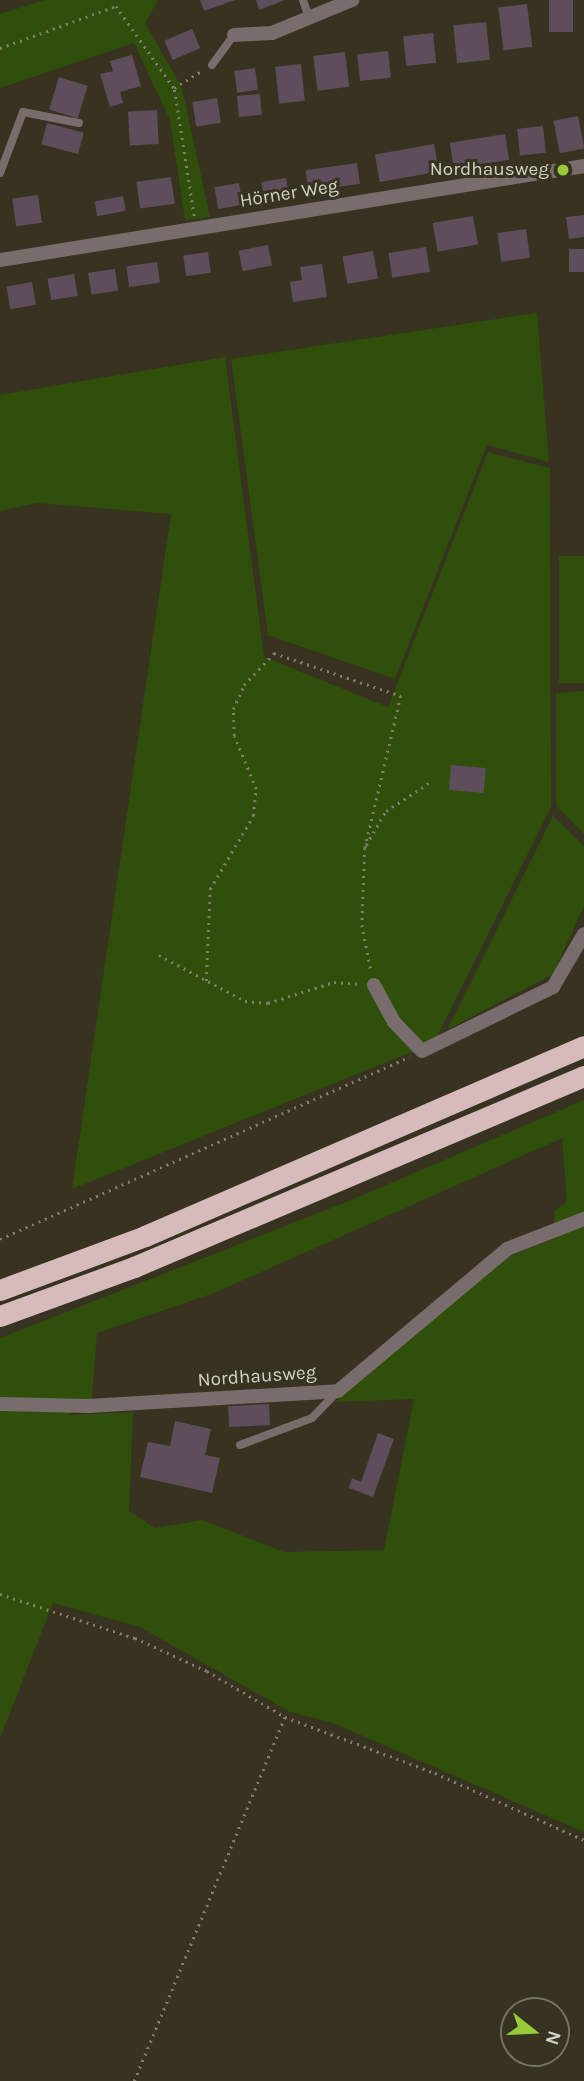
<!DOCTYPE html>
<html>
<head>
<meta charset="utf-8">
<style>
	body { margin:0 }
	#map { position:relative; width:584px; height:2081px; overflow:hidden; background:#373320; font-family:Karla,sans-serif }
	div>[style] { position:absolute }
	[style*='--x'] { left:calc(var(--x)*1px); top:calc(var(--y)*1px); width:calc(var(--w)*1px); rotate:calc(var(--a)*1deg) }
	.green>* { inset:0; background:#2f4f0a; transform-origin:0 0 }
	.building>* { inset:0; background:#5e4d5b; transform-origin:0 0 }
	.path>* { height:2.5px; margin-top:-1.25px; transform-origin:0; background:repeating-linear-gradient(90deg,#817e6f 0 2px,transparent 0 7px) }
	.service>* { height:8px; margin:-4px; padding:0 4px; transform-origin:4px; border-radius:4px; background:#786c6c }
	.minor>* { height:14px; margin:-7px; padding:0 7px; transform-origin:7px; border-radius:7px; background:#786c6c }
	.motorway>* { height:21px; margin:-10.5px; padding:0 10.5px; transform-origin:10.5px; border-radius:10.5px; background:#d7babb }
	.dots>* { width:19px; height:19px; translate:-50% -50%; box-sizing:border-box; border:4px solid #373320; border-radius:50% }
	span { translate:-50% -50%; white-space:nowrap; text-align:center; line-height:1.15; -webkit-text-stroke:6px #373320; paint-order:stroke }
	.poi-label { font-size:19px; color:#d3d1c6 }
	.right { translate:-100% -50%; text-align:right }
	.street-label { font-size:19px; color:#d3d1c6 }
	.north { position:absolute; left:500px; top:1997px; width:70px; height:70px; box-sizing:border-box; background:#373320; border:2px solid #757262; border-radius:50%; rotate:108deg; font-size:19px; font-weight:700; line-height:28px; text-align:center; color:#d3d1c6 }
	.north::after { content:''; display:block; margin:auto; width:24px; height:32px; background:#98cb38; clip-path:polygon(50% 0,100% 100%,50% 72%,0 100%) }
</style>
</head>
<body>
<div id="map">
	<div class="green">
		<i style="clip-path:polygon(45px 0,158px 0,145px 23px,182px 88px,210px 217px,185px 220px,170px 120px,134px 43px,0 88px,0 14px)"></i>
		<i style="clip-path:polygon(537px 313px,549px 462px,487px 445px,395px 679px,268px 635px,231px 359px)"></i>
		<i style="clip-path:polygon(225px 357px,264px 657px,388px 707px,488px 452px,550px 468px,551px 807px,434px 1043px,72px 1189px,171px 514px,37px 503px,0 511px,0 395px)"></i>
		<i style="left:584px;top:556px;width:127px;height:25px;rotate:90deg"></i>
		<i style="clip-path:polygon(584px 691px,584px 834px,556px 806px,556px 693px)"></i>
		<i style="clip-path:polygon(553px 816px,584px 846px,584px 906px,553px 974px,447px 1030px)"></i>
		<i style="clip-path:polygon(evenodd,584px 1100px,584px 1832px,333px 1723px,290px 1712px,140px 1627px,53px 1603px,0 1738px,0 1338px,349px 1201px,584px 1100px,562px 1138px,567px 1202px,555px 1210px,553px 1239px,504px 1259px,335px 1402px,414px 1399px,384px 1550px,284px 1552px,203px 1520px,155px 1528px,129px 1511px,133px 1412px,68px 1415px,92px 1398px,97px 1333px,214px 1293px,562px 1138px)"></i>
	</div>
	<div class="building">
		<i style="clip-path:polygon(200px 0,235px 0,204px 11px)"></i>
		<i style="clip-path:polygon(256px 0,285px 0,259px 10px)"></i>
		<i style="left:549px;top:0;width:24px;height:32px"></i>
		<i style="left:527px;top:4px;width:43px;height:29px;rotate:83deg"></i>
		<i style="left:486px;top:22px;width:38px;height:33px;rotate:84deg"></i>
		<i style="left:192px;top:29px;width:21px;height:30px;rotate:67deg"></i>
		<i style="left:433px;top:33px;width:30px;height:30px;rotate:84deg"></i>
		<i style="left:388px;top:51px;width:27px;height:31px;rotate:84deg"></i>
		<i style="left:345px;top:52px;width:35px;height:32px;rotate:83deg"></i>
		<i style="clip-path:polygon(132px 55px,141px 86px,120px 92px,123px 103px,110px 107px,100px 74px,113px 71px,110px 61px)"></i>
		<i style="left:301px;top:64px;width:37px;height:26px;rotate:84deg"></i>
		<i style="left:255px;top:68px;width:22px;height:21px;rotate:82deg"></i>
		<i style="left:59px;top:77px;width:30px;height:34px;rotate:17deg"></i>
		<i style="left:260px;top:94px;width:21px;height:23px;rotate:85deg"></i>
		<i style="left:217px;top:98px;width:25px;height:25px;rotate:81deg"></i>
		<i style="left:157px;top:110px;width:34px;height:29px;rotate:87deg"></i>
		<i style="left:578px;top:116px;width:33px;height:25px;rotate:79deg"></i>
		<i style="left:47px;top:123px;width:38px;height:22px;rotate:15deg"></i>
		<i style="left:543px;top:126px;width:27px;height:26px;rotate:84deg"></i>
		<i style="left:505px;top:134px;width:26px;height:56px;rotate:81deg"></i>
		<i style="left:434px;top:144px;width:28px;height:60px;rotate:80deg"></i>
		<i style="left:357px;top:163px;width:21px;height:52px;rotate:82deg"></i>
		<i style="left:171px;top:177px;width:27px;height:35px;rotate:82deg"></i>
		<i style="left:286px;top:178px;width:19px;height:25px;rotate:81deg"></i>
		<i style="left:239px;top:183px;width:22px;height:25px;rotate:80deg"></i>
		<i style="left:38px;top:195px;width:28px;height:26px;rotate:82deg"></i>
		<i style="left:123px;top:196px;width:15px;height:29px;rotate:79deg"></i>
		<i style="clip-path:polygon(584px 215px,584px 237px,569px 239px,566px 217px)"></i>
		<i style="left:473px;top:216px;width:29px;height:41px;rotate:80deg"></i>
		<i style="left:526px;top:229px;width:29px;height:29px;rotate:82deg"></i>
		<i style="left:268px;top:245px;width:21px;height:30px;rotate:79deg"></i>
		<i style="left:426px;top:247px;width:25px;height:38px;rotate:81deg"></i>
		<i style="left:584px;top:249px;width:23px;height:15px;rotate:90deg"></i>
		<i style="left:373px;top:251px;width:28px;height:31px;rotate:80deg"></i>
		<i style="left:208px;top:252px;width:21px;height:25px;rotate:82deg"></i>
		<i style="left:157px;top:262px;width:21px;height:31px;rotate:82deg"></i>
		<i style="clip-path:polygon(322px 264px,327px 297px,293px 302px,290px 282px,302px 280px,300px 267px)"></i>
		<i style="left:115px;top:269px;width:22px;height:27px;rotate:82deg"></i>
		<i style="left:74px;top:274px;width:22px;height:27px;rotate:80deg"></i>
		<i style="left:32px;top:282px;width:23px;height:26px;rotate:80deg"></i>
		<i style="left:451px;top:765px;width:35px;height:25px;rotate:5deg"></i>
		<i style="left:269px;top:1404px;width:21px;height:41px;rotate:87deg"></i>
		<i style="clip-path:polygon(175px 1421px,211px 1429px,205px 1455px,220px 1458px,212px 1493px,140px 1477px,148px 1442px,170px 1446px)"></i>
		<i style="clip-path:polygon(378px 1433px,394px 1439px,373px 1497px,349px 1488px,352px 1478px,361px 1482px)"></i>
	</div>
	<div class="path">
		<i style="--x:0;--y:48;--w:123;--a:-19.9"></i>
		<i style="--x:116;--y:6;--w:100;--a:54.7"></i>
		<i style="--x:194;--y:216;--w:130;--a:-98.9"></i>
		<i style="--x:174;--y:88;--w:34;--a:-32"></i>
		<i style="--x:366;--y:845;--w:39;--a:-60"></i>
		<i style="--x:386;--y:811;--w:51;--a:-33.1"></i>
		<i style="--x:159;--y:955;--w:98;--a:28.1"></i>
		<i style="--x:245;--y:1001;--w:23;--a:5"></i>
		<i style="--x:268;--y:1003;--w:69;--a:-17.7"></i>
		<i style="--x:334;--y:982;--w:27;--a:4"></i>
		<i style="--x:206;--y:981;--w:92;--a:-87.5"></i>
		<i style="--x:210;--y:889;--w:85;--a:-59.5"></i>
		<i style="--x:253;--y:816;--w:27;--a:-84"></i>
		<i style="--x:256;--y:789;--w:57;--a:-112.5"></i>
		<i style="--x:234;--y:736;--w:27;--a:-92"></i>
		<i style="--x:233;--y:709;--w:26;--a:-65"></i>
		<i style="--x:244;--y:685;--w:44;--a:-46.8"></i>
		<i style="--x:274;--y:653;--w:134;--a:18.7"></i>
		<i style="--x:401;--y:696;--w:156;--a:103.3"></i>
		<i style="--x:365;--y:848;--w:77;--a:92.2"></i>
		<i style="--x:362;--y:925;--w:47;--a:78.9"></i>
		<i style="--x:0;--y:1239;--w:448;--a:-24"></i>
		<i style="--x:0;--y:1594;--w:142;--a:18.1"></i>
		<i style="--x:135;--y:1638;--w:79;--a:24.6"></i>
		<i style="--x:207;--y:1671;--w:91;--a:30.5"></i>
		<i style="--x:285;--y:1717;--w:160;--a:20.5"></i>
		<i style="--x:435;--y:1773;--w:163;--a:24.2"></i>
		<i style="--x:134;--y:2081;--w:394;--a:-67.5"></i>
	</div>
	<div class="service">
		<i style="--x:303;--y:0;--w:19;--a:72"></i>
		<i style="--x:212;--y:65;--w:37;--a:-54"></i>
		<i style="--x:0;--y:173;--w:65;--a:-69.3"></i>
		<i style="--x:23;--y:112;--w:57;--a:11.1"></i>
		<i style="--x:240;--y:1445;--w:77;--a:-20.6"></i>
		<i style="--x:312;--y:1418;--w:37;--a:-46"></i>
	</div>
	<div class="minor">
		<i style="--x:234;--y:35;--w:38;--a:-3"></i>
		<i style="--x:272;--y:33;--w:87;--a:-22.4"></i>
		<i style="--x:0;--y:260;--w:592;--a:-9.14"></i>
		<i style="--x:374;--y:985;--w:42;--a:61.6"></i>
		<i style="--x:394;--y:1022;--w:40;--a:46"></i>
		<i style="--x:422;--y:1051;--w:146;--a:-26"></i>
		<i style="--x:553;--y:987;--w:61;--a:-59.7"></i>
		<i style="--x:0;--y:1404;--w:88;--a:1.3"></i>
		<i style="--x:88;--y:1406;--w:250;--a:-3.4"></i>
		<i style="--x:338;--y:1391;--w:221;--a:-40"></i>
		<i style="--x:507;--y:1249;--w:83;--a:-21.3"></i>
	</div>
	<div class="motorway">
		<i style="--x:0;--y:1290;--w:155;--a:-20.4"></i>
		<i style="--x:145;--y:1236;--w:478;--a:-23.4"></i>
		<i style="--x:0;--y:1316;--w:143;--a:-20.1"></i>
		<i style="--x:134;--y:1267;--w:489;--a:-23"></i>
	</div>
	<div class="dots">
		<i style="left:563px;top:170px;background:#98cb38"></i>
	</div>
	<div class="poi-label">
		<span class="right" style="left:549px;top:170px">Nordhausweg</span>
	</div>
	<div class="street-label">
		<span style="left:289px;top:194px;rotate:-9deg">Hörner Weg</span>
		<span style="left:257px;top:1377px;rotate:-4deg">Nordhausweg</span>
	</div>
	<div class="north">N</div>
</div>
</body>
</html>
